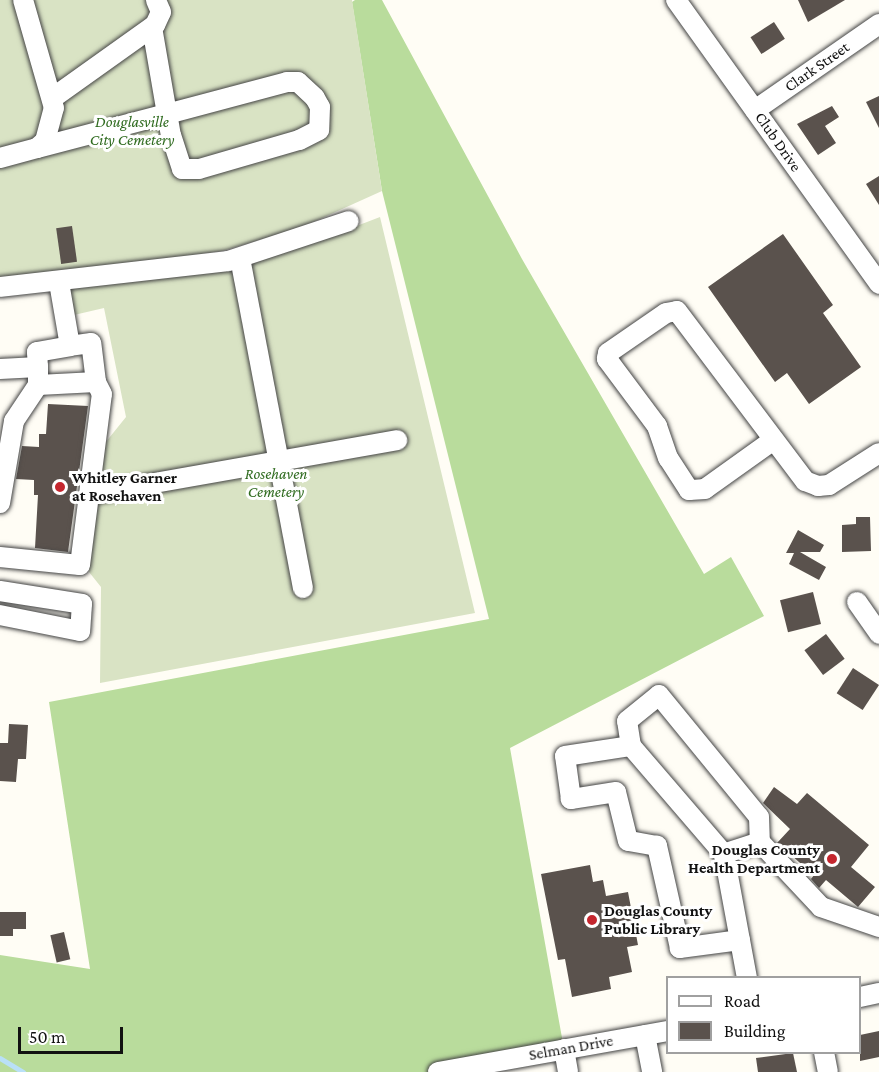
<!DOCTYPE html>
<html>
<head>
<meta charset="utf-8">
<style>
	body { margin:0 }
	#map { position:relative; width:879px; height:1072px; overflow:hidden; background:#fffdf5; font-family:"Crimson Pro",serif }
	div>[style] { position:absolute }
	[style*='--x'] { left:calc(var(--x)*1px); top:calc(var(--y)*1px); width:calc(var(--w)*1px); rotate:calc(var(--a)*1deg) }
	.forest>* { inset:0; background:#b9dc9c }
	.cemetery>* { inset:0; background:#d9e3c4 }
	.stream>* { height:4.5px; margin:-2.25px; padding:0 2.25px; transform-origin:2.25px; border-radius:2.25px; background:#b9e0f7 }
	.building>* { inset:0; background:#5a524d; transform-origin:0 0 }
	.roads { filter:drop-shadow(0 0 2px #444) drop-shadow(0 0 2px #444) }
	.minor>* { height:20px; margin:-10px; padding:0 10px; transform-origin:10px; border-radius:10px; background:#fff }
	.dots>* { width:16px; height:16px; translate:-50% -50%; box-sizing:border-box; border:3px solid #fff; border-radius:50% }
	span { translate:-50% -50%; white-space:nowrap; text-align:center; line-height:1.15; -webkit-text-stroke:6px #fff; paint-order:stroke }
	.street-label { font-size:16px; color:#111 }
	.park-label { font-size:16px; color:#2f6b1f; font-style:italic }
	.poi-label { font-size:16px; color:#111; font-weight:700 }
	.left { translate:0 -50%; text-align:left }
	.right { translate:-100% -50%; text-align:right }
	.legend { position:absolute; left:666px; top:976px; width:195px; height:78px; box-sizing:border-box; background:#fff; border:2px solid #a0a0a0; margin:0; padding:8px 10px; list-style:none; font-size:18px; color:#111 }
	.legend li { display:flex; align-items:center; gap:12px; height:30px }
	.legend b { width:30px; border:2px solid #a0a0a0 }
	.scale { position:absolute; left:18px; top:1027px; width:105px; height:27px; box-sizing:border-box; border:3px solid #111; border-top:0; padding-left:8px; font-size:18px; line-height:21px; white-space:nowrap; color:#111; -webkit-text-stroke:4px #fff; paint-order:stroke }
</style>
</head>
<body>
<div id="map">
	<div class="forest">
		<i style="clip-path:polygon(355px 0,382px 0,522px 259px,704px 574px,731px 557px,764px 616px,510px 748px,564px 1049px,438px 1072px,0 1072px,0 955px,90px 969px,49px 702px,489px 619px,382px 191px,352px 2px)"></i>
	</div>
	<div class="cemetery">
		<i style="clip-path:polygon(0 0,352px 0,382px 191px,300px 228px,222px 251px,112px 267px,0 277px)"></i>
		<i style="clip-path:polygon(380px 217px,475px 613px,100px 683px,101px 587px,89px 572px,101px 448px,126px 417px,104px 308px,74px 315px,68px 288px,354px 227px)"></i>
	</div>
	<div class="stream">
		<i style="--x:0;--y:1058;--w:27;--a:31"></i>
	</div>
	<div class="building">
		<i style="clip-path:polygon(798px 0,845px 0,808px 22px)"></i>
		<i style="left:774px;top:22px;width:20px;height:28px;rotate:57deg"></i>
		<i style="clip-path:polygon(879px 96px,879px 128px,866px 102px)"></i>
		<i style="clip-path:polygon(832px 106px,839px 117px,825px 126px,836px 143px,818px 155px,797px 124px)"></i>
		<i style="clip-path:polygon(879px 176px,879px 205px,866px 184px)"></i>
		<i style="left:72px;top:226px;width:36px;height:16px;rotate:82deg"></i>
		<i style="clip-path:polygon(783px 234px,833px 305px,823px 313px,861px 367px,809px 404px,787px 373px,775px 382px,708px 287px)"></i>
		<i style="clip-path:polygon(48px 404px,88px 406px,68px 552px,35px 548px,38px 495px,34px 495px,34px 480px,16px 479px,22px 446px,39px 447px,39px 434px,46px 434px)"></i>
		<i style="clip-path:polygon(856px 517px,870px 517px,871px 551px,842px 552px,842px 525px,856px 524px)"></i>
		<i style="clip-path:polygon(798px 530px,824px 545px,820px 552px,800px 552px,826px 567px,819px 580px,789px 564px,794px 553px,786px 553px)"></i>
		<i style="left:813px;top:592px;width:33px;height:34px;rotate:76deg"></i>
		<i style="left:826px;top:634px;width:31px;height:27px;rotate:53deg"></i>
		<i style="left:853px;top:668px;width:31px;height:30px;rotate:33deg"></i>
		<i style="clip-path:polygon(9px 724px,28px 725px,26px 759px,18px 759px,16px 782px,0 781px,0 743px,8px 743px)"></i>
		<i style="clip-path:polygon(774px 787px,797px 804px,807px 793px,869px 845px,851px 867px,875px 887px,858px 907px,826px 880px,819px 888px,811px 879px,814px 875px,777px 843px,790px 829px,763px 803px)"></i>
		<i style="clip-path:polygon(590px 865px,593px 882px,603px 880px,606px 896px,628px 892px,638px 945px,627px 947px,632px 972px,609px 977px,611px 989px,572px 997px,565px 959px,558px 960px,541px 874px)"></i>
		<i style="clip-path:polygon(0 912px,26px 912px,26px 929px,13px 929px,13px 936px,0 936px)"></i>
		<i style="left:64px;top:932px;width:28px;height:14px;rotate:77deg"></i>
		<i style="clip-path:polygon(879px 1031px,879px 1057px,860px 1061px,860px 1035px)"></i>
		<i style="clip-path:polygon(793px 1053px,797px 1072px,758px 1072px,756px 1058px)"></i>
	</div>
	<div class="roads">
		<div class="minor">
			<i style="--x:676;--y:0;--w:349;--a:54.4"></i>
			<i style="--x:54;--y:97;--w:124;--a:-35.5"></i>
			<i style="--x:155;--y:25;--w:14;--a:-65"></i>
			<i style="--x:161;--y:12;--w:13;--a:-113"></i>
			<i style="--x:755;--y:110;--w:151;--a:-34.7"></i>
			<i style="--x:37;--y:148;--w:134;--a:-14.7"></i>
			<i style="--x:167;--y:114;--w:124;--a:-14.9"></i>
			<i style="--x:287;--y:82;--w:11;--a:0"></i>
			<i style="--x:298;--y:82;--w:23;--a:43"></i>
			<i style="--x:315;--y:98;--w:10;--a:61"></i>
			<i style="--x:320;--y:107;--w:23;--a:92"></i>
			<i style="--x:319;--y:130;--w:22;--a:153"></i>
			<i style="--x:299;--y:140;--w:104;--a:163.8"></i>
			<i style="--x:199;--y:169;--w:17;--a:180"></i>
			<i style="--x:182;--y:169;--w:35;--a:-108"></i>
			<i style="--x:171;--y:136;--w:22;--a:-100"></i>
			<i style="--x:167;--y:114;--w:88;--a:-99.8"></i>
			<i style="--x:0;--y:158;--w:38;--a:-15"></i>
			<i style="--x:37;--y:148;--w:11;--a:-41"></i>
			<i style="--x:45;--y:141;--w:34;--a:-75"></i>
			<i style="--x:54;--y:108;--w:112;--a:-106"></i>
			<i style="--x:240;--y:258;--w:336;--a:79.2"></i>
			<i style="--x:0;--y:287;--w:229;--a:-6.5"></i>
			<i style="--x:228;--y:261;--w:127;--a:-18.3"></i>
			<i style="--x:38;--y:367;--w:18;--a:90"></i>
			<i style="--x:38;--y:385;--w:58;--a:-3"></i>
			<i style="--x:96;--y:382;--w:39;--a:-97"></i>
			<i style="--x:91;--y:343;--w:21;--a:172"></i>
			<i style="--x:0;--y:369;--w:38;--a:-3"></i>
			<i style="--x:38;--y:367;--w:15;--a:-94"></i>
			<i style="--x:37;--y:352;--w:34;--a:-10"></i>
			<i style="--x:70;--y:346;--w:65;--a:-99.8"></i>
			<i style="--x:772;--y:441;--w:82;--a:144.4"></i>
			<i style="--x:705;--y:489;--w:16;--a:176"></i>
			<i style="--x:689;--y:490;--w:38;--a:-123"></i>
			<i style="--x:668;--y:458;--w:34;--a:-109"></i>
			<i style="--x:657;--y:426;--w:84;--a:-126.7"></i>
			<i style="--x:607;--y:359;--w:6;--a:-81"></i>
			<i style="--x:608;--y:353;--w:70;--a:-34.6"></i>
			<i style="--x:666;--y:313;--w:11;--a:-10"></i>
			<i style="--x:677;--y:311;--w:213;--a:53"></i>
			<i style="--x:805;--y:481;--w:14;--a:21"></i>
			<i style="--x:818;--y:486;--w:11;--a:-5"></i>
			<i style="--x:829;--y:485;--w:59;--a:-32.6"></i>
			<i style="--x:92;--y:494;--w:310;--a:-10"></i>
			<i style="--x:0;--y:503;--w:83;--a:-80.3"></i>
			<i style="--x:14;--y:421;--w:43;--a:-56.3"></i>
			<i style="--x:0;--y:557;--w:80;--a:5.7"></i>
			<i style="--x:80;--y:565;--w:172;--a:-82.7"></i>
			<i style="--x:102;--y:394;--w:13;--a:-117"></i>
			<i style="--x:0;--y:591;--w:83;--a:9"></i>
			<i style="--x:82;--y:604;--w:27;--a:94"></i>
			<i style="--x:80;--y:631;--w:82;--a:-168.7"></i>
			<i style="--x:857;--y:602;--w:39;--a:55"></i>
			<i style="--x:631;--y:746;--w:25;--a:-99"></i>
			<i style="--x:627;--y:721;--w:41;--a:-39.1"></i>
			<i style="--x:659;--y:695;--w:158;--a:50.7"></i>
			<i style="--x:759;--y:817;--w:25;--a:88"></i>
			<i style="--x:760;--y:842;--w:38;--a:162"></i>
			<i style="--x:760;--y:842;--w:89;--a:46.8"></i>
			<i style="--x:821;--y:907;--w:61;--a:19"></i>
			<i style="--x:740;--y:940;--w:61;--a:172.4"></i>
			<i style="--x:680;--y:948;--w:105;--a:-102.7"></i>
			<i style="--x:657;--y:846;--w:29;--a:-170"></i>
			<i style="--x:628;--y:841;--w:50;--a:-103.8"></i>
			<i style="--x:616;--y:792;--w:46;--a:171.2"></i>
			<i style="--x:571;--y:799;--w:43;--a:-97.9"></i>
			<i style="--x:565;--y:756;--w:67;--a:-8.6"></i>
			<i style="--x:631;--y:746;--w:143;--a:49.3"></i>
			<i style="--x:724;--y:854;--w:126;--a:79.5"></i>
			<i style="--x:860;--y:997;--w:19;--a:-12"></i>
			<i style="--x:645;--y:1035;--w:38;--a:79"></i>
			<i style="--x:564;--y:1049;--w:23;--a:80"></i>
			<i style="--x:824;--y:1052;--w:20;--a:79"></i>
			<i style="--x:438;--y:1072;--w:234;--a:-10.1"></i>
		</div>
	</div>
	<div class="dots">
		<i style="left:60px;top:487px;background:#c4262e"></i>
		<i style="left:832px;top:859px;background:#c4262e"></i>
		<i style="left:592px;top:920px;background:#c4262e"></i>
	</div>
	<div class="street-label">
		<span style="left:817px;top:67px;rotate:-35deg">Clark Street</span>
		<span style="left:778px;top:142px;rotate:55deg">Club Drive</span>
		<span style="left:571px;top:1048px;rotate:-10deg">Selman Drive</span>
	</div>
	<div class="park-label">
		<span style="left:132px;top:131px">Douglasville<br>City Cemetery</span>
		<span style="left:276px;top:483px">Rosehaven<br>Cemetery</span>
	</div>
	<div class="poi-label">
		<span class="left" style="left:72px;top:487px">Whitley Garner<br>at Rosehaven</span>
		<span class="right" style="left:820px;top:859px">Douglas County<br>Health Department</span>
		<span class="left" style="left:604px;top:920px">Douglas County<br>Public Library</span>
	</div>
	<ul class="legend">
	<li><b style="height:8px;background:#fff"></b>Road</li>
	<li><b style="height:16px;background:#5a524d"></b>Building</li>
	</ul>
	<div class="scale">50 m</div>
</div>
</body>
</html>
